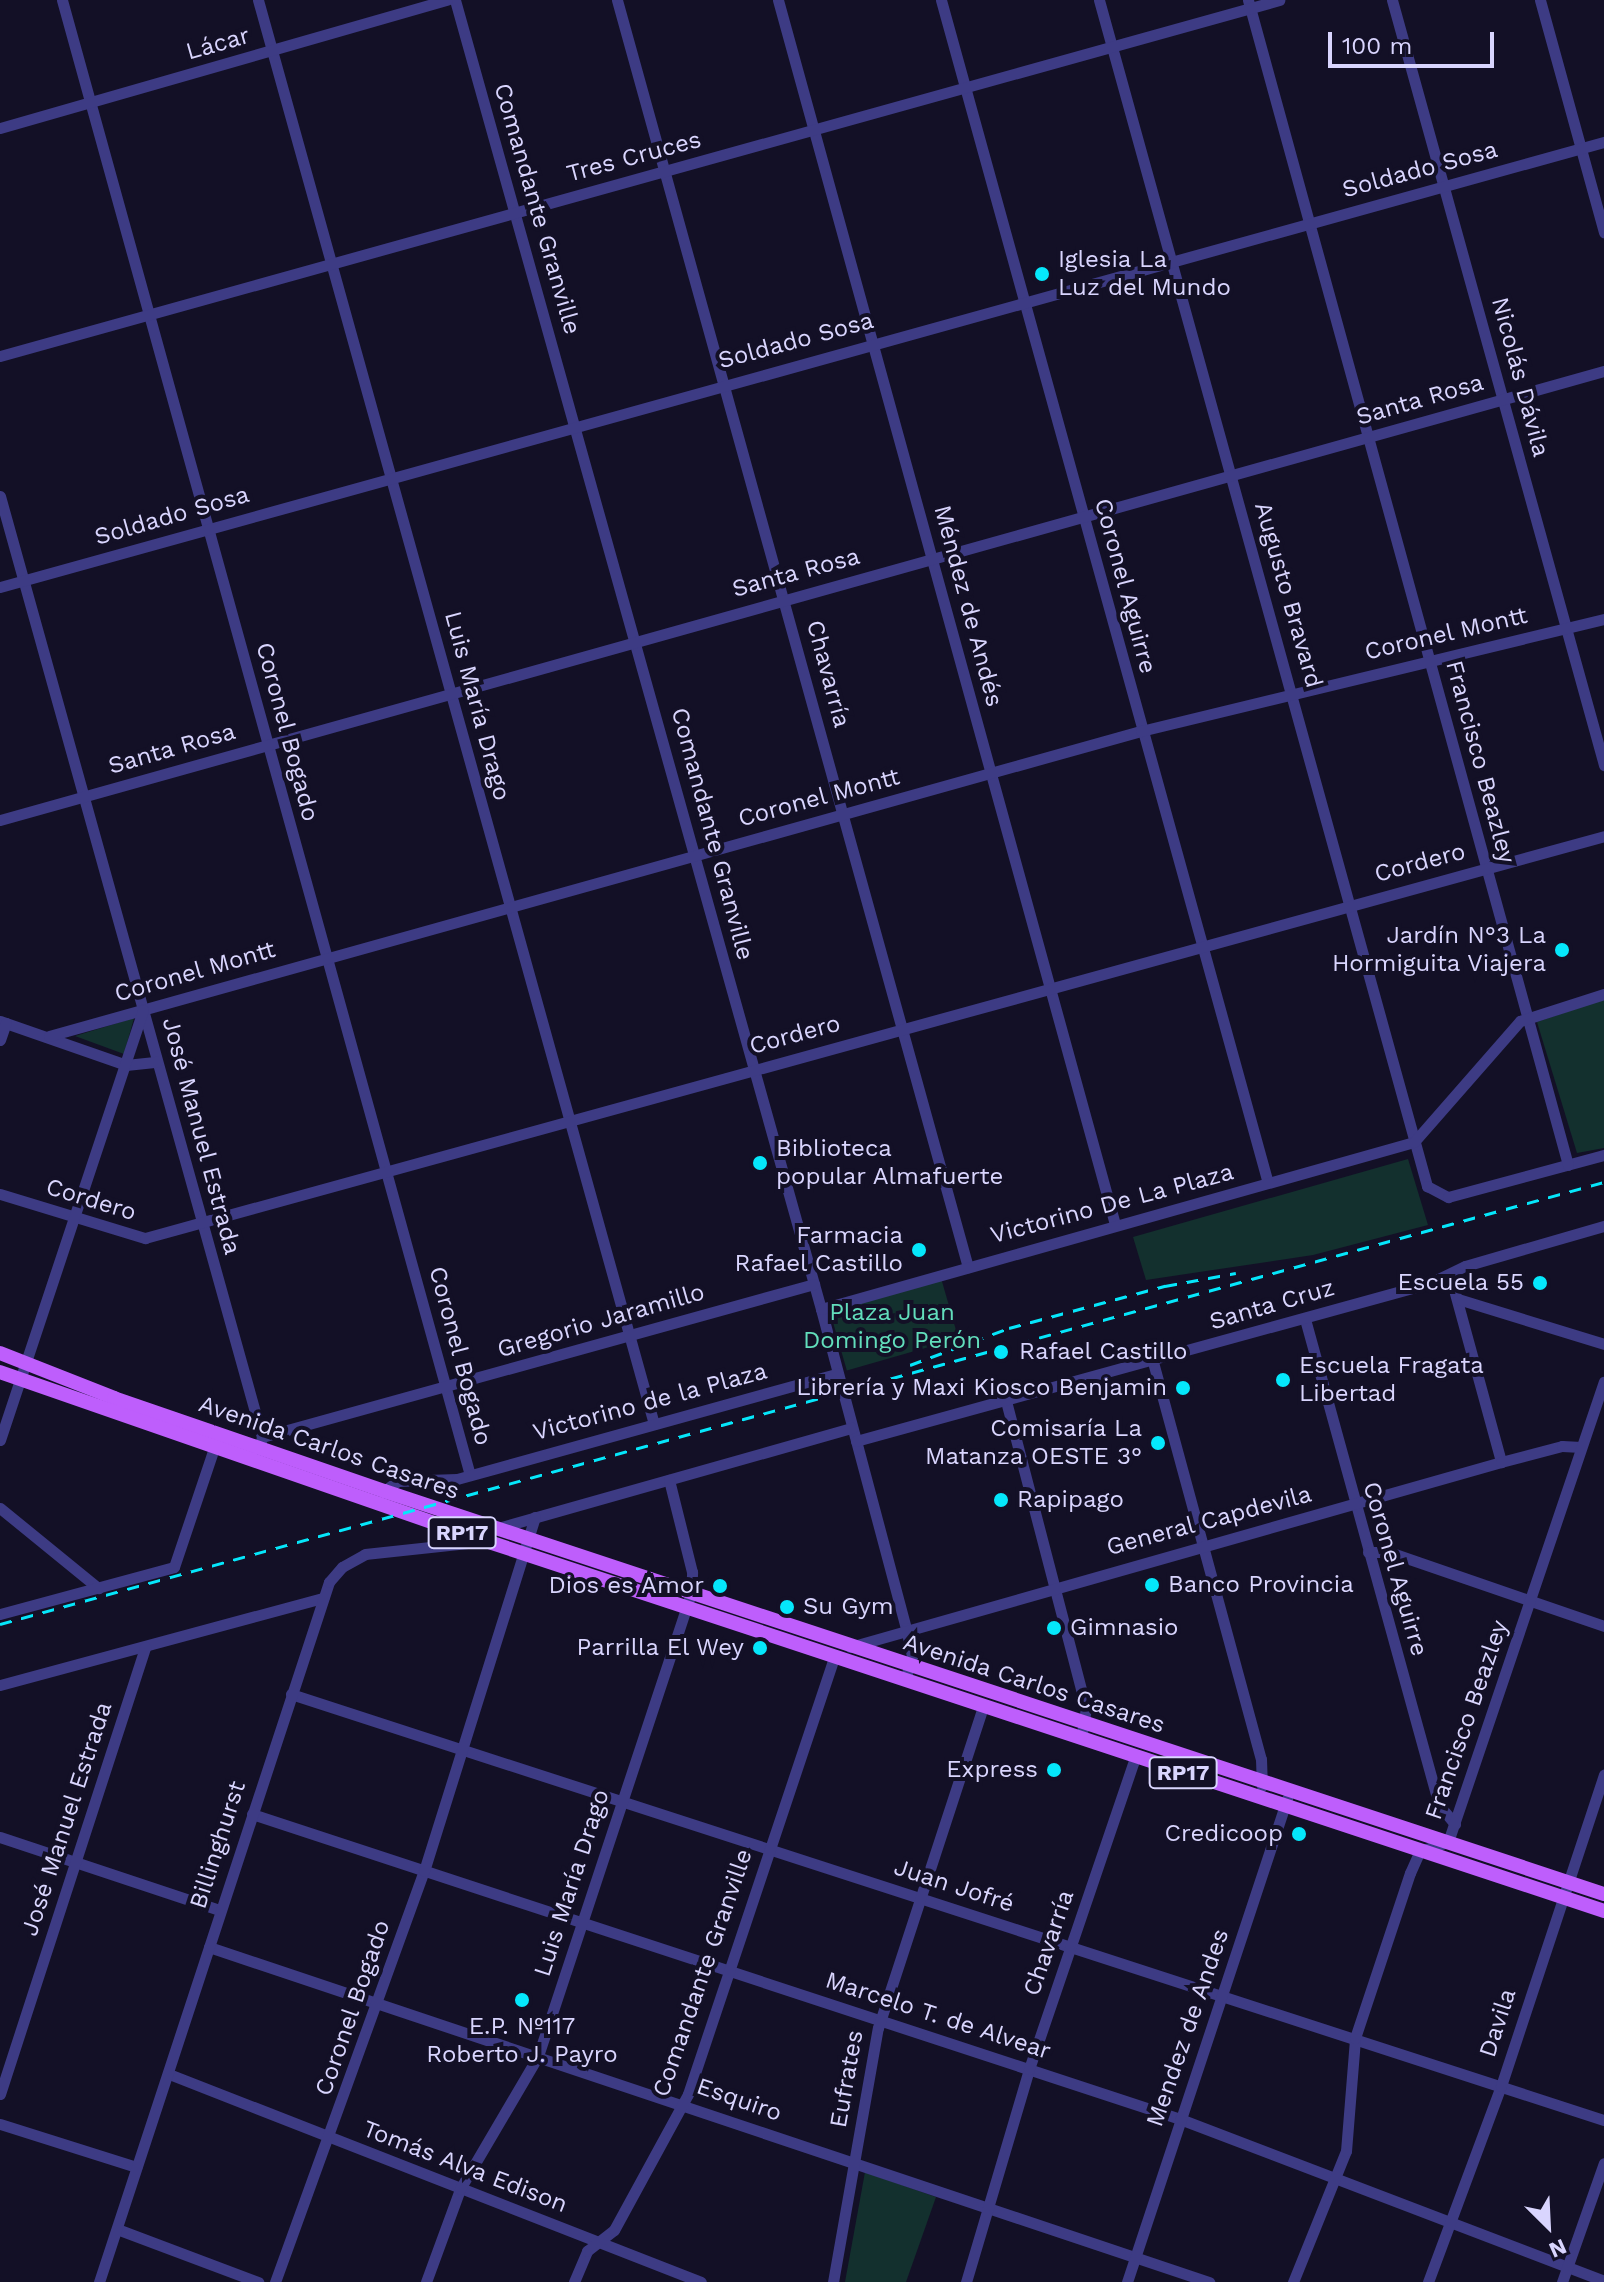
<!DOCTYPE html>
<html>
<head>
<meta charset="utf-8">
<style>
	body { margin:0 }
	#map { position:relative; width:1604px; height:2282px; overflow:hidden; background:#131026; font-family:"Work Sans",sans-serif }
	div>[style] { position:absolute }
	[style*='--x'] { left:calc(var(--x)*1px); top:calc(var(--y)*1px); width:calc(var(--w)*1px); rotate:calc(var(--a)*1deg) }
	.green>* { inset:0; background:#13302e; transform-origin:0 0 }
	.minor>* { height:11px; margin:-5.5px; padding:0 5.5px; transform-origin:5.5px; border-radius:5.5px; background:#3d3b84 }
	.major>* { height:14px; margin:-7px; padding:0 7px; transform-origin:7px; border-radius:7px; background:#be5efc }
	.rail>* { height:3px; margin-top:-1.5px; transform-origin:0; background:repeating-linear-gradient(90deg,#05e7fb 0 12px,transparent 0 22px) }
	.dots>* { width:22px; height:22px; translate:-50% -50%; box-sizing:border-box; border:4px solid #131026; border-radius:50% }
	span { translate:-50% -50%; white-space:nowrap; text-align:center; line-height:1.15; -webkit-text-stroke:8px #131026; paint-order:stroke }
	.shield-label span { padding:2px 6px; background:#131026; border:2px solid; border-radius:6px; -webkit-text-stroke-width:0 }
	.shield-label { font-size:22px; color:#d9d5fe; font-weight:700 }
	.street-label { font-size:24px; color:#d9d5fe }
	.poi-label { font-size:24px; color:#d9d5fe }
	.left { translate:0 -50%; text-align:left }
	.right { translate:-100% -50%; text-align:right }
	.park-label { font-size:24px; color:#62debc }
	.north { position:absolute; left:1508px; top:2186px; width:80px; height:80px; -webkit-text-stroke:6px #131026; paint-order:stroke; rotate:156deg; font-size:22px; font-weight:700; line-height:32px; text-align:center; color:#d9d5fe }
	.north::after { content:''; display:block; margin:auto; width:28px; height:36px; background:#d9d5fe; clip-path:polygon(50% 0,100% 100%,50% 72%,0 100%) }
	.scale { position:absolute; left:1328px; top:32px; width:166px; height:36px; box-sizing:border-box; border:4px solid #d9d5fe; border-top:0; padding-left:10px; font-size:24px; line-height:28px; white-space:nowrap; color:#d9d5fe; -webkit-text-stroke:6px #131026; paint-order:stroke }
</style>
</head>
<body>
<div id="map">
	<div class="green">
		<i style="clip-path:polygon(1604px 999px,1604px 1148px,1577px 1153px,1537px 1022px)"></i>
		<i style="clip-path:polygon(134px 1018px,124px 1054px,75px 1036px)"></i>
		<i style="clip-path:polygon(1408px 1159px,1428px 1225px,1313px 1255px,1146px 1280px,1133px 1237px)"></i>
		<i style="left:941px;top:1278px;width:63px;height:116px;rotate:74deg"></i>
		<i style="clip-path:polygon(865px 2172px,936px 2197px,906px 2282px,845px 2282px)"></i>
	</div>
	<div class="minor">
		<i style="--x:62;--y:0;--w:1530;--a:74.54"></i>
		<i style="--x:258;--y:0;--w:1478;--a:74.46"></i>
		<i style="--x:455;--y:0;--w:1359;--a:74.38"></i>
		<i style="--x:821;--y:1309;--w:330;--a:75.1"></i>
		<i style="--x:906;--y:1628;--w:29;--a:78"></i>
		<i style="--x:912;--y:1656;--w:25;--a:106"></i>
		<i style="--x:617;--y:0;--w:1315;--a:74.52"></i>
		<i style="--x:778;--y:0;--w:1270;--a:74.61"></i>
		<i style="--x:941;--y:0;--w:1227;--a:74.55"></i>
		<i style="--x:1099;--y:0;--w:1231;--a:74.54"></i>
		<i style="--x:1427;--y:1186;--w:24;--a:28"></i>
		<i style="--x:1448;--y:1197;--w:162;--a:-15.1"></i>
		<i style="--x:1248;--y:0;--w:1208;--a:74.64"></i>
		<i style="--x:1392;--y:0;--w:794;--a:74.51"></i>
		<i style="--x:1540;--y:0;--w:241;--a:74.6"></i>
		<i style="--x:0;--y:128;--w:465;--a:-16"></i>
		<i style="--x:0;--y:356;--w:1328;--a:-15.55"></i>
		<i style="--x:0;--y:496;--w:977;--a:74.44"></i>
		<i style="--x:262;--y:1437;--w:18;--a:103"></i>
		<i style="--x:0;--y:587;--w:1665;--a:-15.51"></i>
		<i style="--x:0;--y:820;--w:1666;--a:-15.64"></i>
		<i style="--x:0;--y:1021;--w:133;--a:19.2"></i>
		<i style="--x:126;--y:1065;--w:31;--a:-6"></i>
		<i style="--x:49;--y:1036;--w:1134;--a:-15.61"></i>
		<i style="--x:1141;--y:731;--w:476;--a:-13.6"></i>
		<i style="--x:0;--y:1040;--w:18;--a:-71"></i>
		<i style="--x:0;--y:1194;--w:152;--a:16.9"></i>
		<i style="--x:145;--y:1238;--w:1513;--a:-15.4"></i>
		<i style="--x:1450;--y:1275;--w:194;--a:74.7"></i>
		<i style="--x:1458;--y:1299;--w:153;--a:17.1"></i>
		<i style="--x:821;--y:1309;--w:616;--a:-15.73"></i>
		<i style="--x:1414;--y:1142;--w:161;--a:-48.8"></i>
		<i style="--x:1520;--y:1021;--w:88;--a:-17.8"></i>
		<i style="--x:1305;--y:1319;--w:504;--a:74.59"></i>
		<i style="--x:1439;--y:1805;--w:25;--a:50"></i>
		<i style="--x:1153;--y:1362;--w:411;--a:74.8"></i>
		<i style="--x:1261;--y:1759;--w:27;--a:88"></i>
		<i style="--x:1006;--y:1401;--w:317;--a:75.4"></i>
		<i style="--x:1086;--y:1708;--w:31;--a:99"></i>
		<i style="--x:262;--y:1437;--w:573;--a:-15.49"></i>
		<i style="--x:0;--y:1440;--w:453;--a:-71.6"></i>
		<i style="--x:856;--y:1441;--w:595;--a:-15.39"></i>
		<i style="--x:1430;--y:1283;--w:39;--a:-26"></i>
		<i style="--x:1465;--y:1266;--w:145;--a:-16.1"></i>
		<i style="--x:384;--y:1491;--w:17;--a:-36"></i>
		<i style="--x:398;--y:1481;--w:59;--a:-1.9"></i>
		<i style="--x:457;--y:1479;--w:395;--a:-15.5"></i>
		<i style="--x:0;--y:1508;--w:127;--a:39.2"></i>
		<i style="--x:498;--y:1528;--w:368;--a:-15.8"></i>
		<i style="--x:1368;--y:1552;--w:21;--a:0"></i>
		<i style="--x:1389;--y:1552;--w:227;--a:19"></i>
		<i style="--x:0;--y:1614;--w:180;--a:-15.1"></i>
		<i style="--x:174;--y:1567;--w:135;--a:-71.4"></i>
		<i style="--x:850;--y:1647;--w:677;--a:-15.86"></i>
		<i style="--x:1501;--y:1462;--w:63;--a:-14.7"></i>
		<i style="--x:1562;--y:1446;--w:19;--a:3"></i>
		<i style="--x:0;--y:1685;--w:335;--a:-15.1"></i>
		<i style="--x:291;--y:1694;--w:1380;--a:17.98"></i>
		<i style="--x:252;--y:1814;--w:977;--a:18.19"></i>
		<i style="--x:1180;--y:2119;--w:454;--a:20.9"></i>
		<i style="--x:0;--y:1837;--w:232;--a:18.4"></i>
		<i style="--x:209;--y:1947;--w:1055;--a:18.52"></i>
		<i style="--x:169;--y:2074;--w:571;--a:21.35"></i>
		<i style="--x:0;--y:2094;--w:470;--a:-72"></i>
		<i style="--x:0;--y:2124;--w:143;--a:17.5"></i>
		<i style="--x:117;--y:2229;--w:151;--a:20.6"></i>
		<i style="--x:99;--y:2282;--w:737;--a:-71.81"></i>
		<i style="--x:329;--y:1582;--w:20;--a:-49"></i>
		<i style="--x:342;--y:1567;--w:26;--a:-29"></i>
		<i style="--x:365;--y:1554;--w:122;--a:-6.1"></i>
		<i style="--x:275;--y:2282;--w:437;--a:-70.1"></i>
		<i style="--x:424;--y:1871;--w:371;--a:-72.6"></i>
		<i style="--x:426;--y:2282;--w:99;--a:-69.9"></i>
		<i style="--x:460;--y:2189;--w:154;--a:-59.6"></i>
		<i style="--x:538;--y:2056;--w:487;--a:-71.7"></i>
		<i style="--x:691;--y:1594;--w:22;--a:-87"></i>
		<i style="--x:692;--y:1572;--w:95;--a:-104"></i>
		<i style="--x:574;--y:2282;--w:34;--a:-67"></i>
		<i style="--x:587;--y:2251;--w:34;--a:-38"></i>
		<i style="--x:614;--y:2230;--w:155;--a:-61.4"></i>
		<i style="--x:688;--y:2094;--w:461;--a:-71.5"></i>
		<i style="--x:833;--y:2282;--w:258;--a:-80"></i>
		<i style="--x:878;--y:2028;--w:338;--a:-71.9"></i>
		<i style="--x:966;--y:2282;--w:222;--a:-73.5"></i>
		<i style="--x:1029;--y:2069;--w:329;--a:-71.2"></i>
		<i style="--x:1127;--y:2282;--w:509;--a:-71.67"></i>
		<i style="--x:1293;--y:2282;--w:141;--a:-68"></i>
		<i style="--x:1346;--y:2151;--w:113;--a:-85.4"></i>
		<i style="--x:1355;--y:2038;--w:174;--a:-71.6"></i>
		<i style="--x:1410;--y:1873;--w:24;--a:-66"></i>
		<i style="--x:1420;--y:1851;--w:29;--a:-18"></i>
		<i style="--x:1448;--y:1842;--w:486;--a:-71.3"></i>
		<i style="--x:1428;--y:2282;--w:209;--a:-69.6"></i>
		<i style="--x:1501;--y:2086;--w:328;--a:-71.7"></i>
		<i style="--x:1562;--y:2282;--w:126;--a:-70.6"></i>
	</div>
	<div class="major">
		<i style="--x:0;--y:1353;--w:123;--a:21.5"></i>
		<i style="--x:114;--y:1398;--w:286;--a:19"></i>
		<i style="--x:384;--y:1491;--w:1285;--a:18.28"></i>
		<i style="--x:0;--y:1372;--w:515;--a:19.17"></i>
		<i style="--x:486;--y:1541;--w:1178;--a:18.31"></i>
	</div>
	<div class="rail">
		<i style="--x:910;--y:1365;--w:106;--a:-20.5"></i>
		<i style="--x:1009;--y:1328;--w:162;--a:-15.1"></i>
		<i style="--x:1165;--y:1286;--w:72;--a:-10.4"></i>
		<i style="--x:0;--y:1624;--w:1664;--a:-15.41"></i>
	</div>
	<div class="dots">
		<i style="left:1042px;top:274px;background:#05e7fb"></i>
		<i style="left:1562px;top:950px;background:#05e7fb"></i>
		<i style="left:760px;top:1163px;background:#05e7fb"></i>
		<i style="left:919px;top:1250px;background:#05e7fb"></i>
		<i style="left:1540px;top:1283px;background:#05e7fb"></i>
		<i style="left:1001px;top:1352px;background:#05e7fb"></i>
		<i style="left:1283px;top:1380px;background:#05e7fb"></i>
		<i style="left:1183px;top:1388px;background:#05e7fb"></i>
		<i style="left:1158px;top:1443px;background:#05e7fb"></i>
		<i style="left:1001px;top:1500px;background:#05e7fb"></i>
		<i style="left:1152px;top:1585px;background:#05e7fb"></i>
		<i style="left:720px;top:1586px;background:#05e7fb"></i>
		<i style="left:787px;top:1607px;background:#05e7fb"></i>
		<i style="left:1054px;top:1628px;background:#05e7fb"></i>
		<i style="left:760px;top:1648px;background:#05e7fb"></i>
		<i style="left:1054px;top:1770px;background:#05e7fb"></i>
		<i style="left:1299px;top:1834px;background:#05e7fb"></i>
		<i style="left:522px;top:2000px;background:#05e7fb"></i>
	</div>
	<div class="shield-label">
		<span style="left:462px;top:1533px">RP17</span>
		<span style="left:1183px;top:1773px">RP17</span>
	</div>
	<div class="street-label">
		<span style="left:218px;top:44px;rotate:-16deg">Lácar</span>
		<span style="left:634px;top:157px;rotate:-15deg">Tres Cruces</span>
		<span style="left:1420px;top:170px;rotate:-15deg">Soldado Sosa</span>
		<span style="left:537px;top:209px;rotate:74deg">Comandante Granville</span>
		<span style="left:796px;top:341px;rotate:-15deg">Soldado Sosa</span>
		<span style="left:1520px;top:377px;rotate:75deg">Nicolás Dávila</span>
		<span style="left:1420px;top:400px;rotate:-16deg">Santa Rosa</span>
		<span style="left:172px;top:516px;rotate:-16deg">Soldado Sosa</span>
		<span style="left:796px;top:573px;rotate:-15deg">Santa Rosa</span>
		<span style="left:1125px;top:586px;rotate:75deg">Coronel Aguirre</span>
		<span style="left:1288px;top:595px;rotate:74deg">Augusto Bravard</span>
		<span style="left:968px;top:606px;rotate:75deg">Méndez de Andés</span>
		<span style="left:1446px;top:634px;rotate:-13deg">Coronel Montt</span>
		<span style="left:828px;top:674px;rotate:75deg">Chavarría</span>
		<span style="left:477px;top:706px;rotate:75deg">Luis María Drago</span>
		<span style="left:287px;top:732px;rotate:75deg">Coronel Bogado</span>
		<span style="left:172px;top:749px;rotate:-16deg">Santa Rosa</span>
		<span style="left:1480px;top:762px;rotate:75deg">Francisco Beazley</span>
		<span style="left:819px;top:798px;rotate:-15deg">Coronel Montt</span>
		<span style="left:712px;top:834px;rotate:75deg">Comandante Granville</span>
		<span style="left:1420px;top:863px;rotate:-15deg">Cordero</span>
		<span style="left:195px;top:972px;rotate:-16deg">Coronel Montt</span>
		<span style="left:795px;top:1035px;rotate:-15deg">Cordero</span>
		<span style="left:201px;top:1136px;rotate:75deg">José Manuel Estrada</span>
		<span style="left:91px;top:1200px;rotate:17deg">Cordero</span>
		<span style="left:1112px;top:1204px;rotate:-15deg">Victorino De La Plaza</span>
		<span style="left:1272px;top:1305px;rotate:-16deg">Santa Cruz</span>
		<span style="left:601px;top:1321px;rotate:-16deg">Gregorio Jaramillo</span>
		<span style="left:460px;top:1356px;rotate:75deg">Coronel Bogado</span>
		<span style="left:650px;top:1402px;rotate:-15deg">Victorino de la Plaza</span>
		<span style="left:329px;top:1448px;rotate:19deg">Avenida Carlos Casares</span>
		<span style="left:1209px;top:1521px;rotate:-15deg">General Capdevila</span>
		<span style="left:1395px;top:1569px;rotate:74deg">Coronel Aguirre</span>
		<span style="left:1034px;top:1684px;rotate:18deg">Avenida Carlos Casares</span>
		<span style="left:1467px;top:1720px;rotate:-71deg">Francisco Beazley</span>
		<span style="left:67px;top:1819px;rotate:-72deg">José Manuel Estrada</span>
		<span style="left:218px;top:1845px;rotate:-72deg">Billinghurst</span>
		<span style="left:572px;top:1883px;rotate:-72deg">Luis María Drago</span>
		<span style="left:954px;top:1886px;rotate:18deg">Juan Jofré</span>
		<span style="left:1049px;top:1943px;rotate:-71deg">Chavarría</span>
		<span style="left:703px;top:1973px;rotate:-71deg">Comandante Granville</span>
		<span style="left:353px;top:2008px;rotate:-71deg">Coronel Bogado</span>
		<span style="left:938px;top:2016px;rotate:18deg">Marcelo T. de Alvear</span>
		<span style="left:1498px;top:2023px;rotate:-72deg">Davila</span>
		<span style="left:1188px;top:2028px;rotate:-71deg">Mendez de Andes</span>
		<span style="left:847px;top:2079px;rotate:-80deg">Eufrates</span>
		<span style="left:739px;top:2100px;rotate:19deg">Esquiro</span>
		<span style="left:465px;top:2167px;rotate:21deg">Tomás Alva Edison</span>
	</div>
	<div class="poi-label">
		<span class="left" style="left:1058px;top:274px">Iglesia La<br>Luz del Mundo</span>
		<span class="right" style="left:1546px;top:950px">Jardín N°3 La<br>Hormiguita Viajera</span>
		<span class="left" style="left:776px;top:1163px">Biblioteca<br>popular Almafuerte</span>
		<span class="right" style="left:903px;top:1250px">Farmacia<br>Rafael Castillo</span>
		<span class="right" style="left:1524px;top:1283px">Escuela 55</span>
		<span class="left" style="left:1019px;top:1352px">Rafael Castillo</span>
		<span class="left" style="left:1299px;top:1380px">Escuela Fragata<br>Libertad</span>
		<span class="right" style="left:1167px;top:1388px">Librería y Maxi Kiosco Benjamin</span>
		<span class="right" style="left:1142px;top:1443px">Comisaría La<br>Matanza OESTE 3°</span>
		<span class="left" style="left:1017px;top:1500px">Rapipago</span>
		<span class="left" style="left:1168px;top:1585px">Banco Provincia</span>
		<span class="right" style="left:704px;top:1586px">Dios es Amor</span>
		<span class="left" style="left:803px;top:1607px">Su Gym</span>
		<span class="left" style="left:1070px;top:1628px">Gimnasio</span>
		<span class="right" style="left:744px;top:1648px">Parrilla El Wey</span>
		<span class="right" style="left:1038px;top:1770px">Express</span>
		<span class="right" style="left:1283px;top:1834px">Credicoop</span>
		<span style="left:522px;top:2041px">E.P. Nº117<br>Roberto J. Payro</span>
	</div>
	<div class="park-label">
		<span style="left:892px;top:1327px">Plaza Juan<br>Domingo Perón</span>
	</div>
	<div class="north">N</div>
	<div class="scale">100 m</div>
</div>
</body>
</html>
